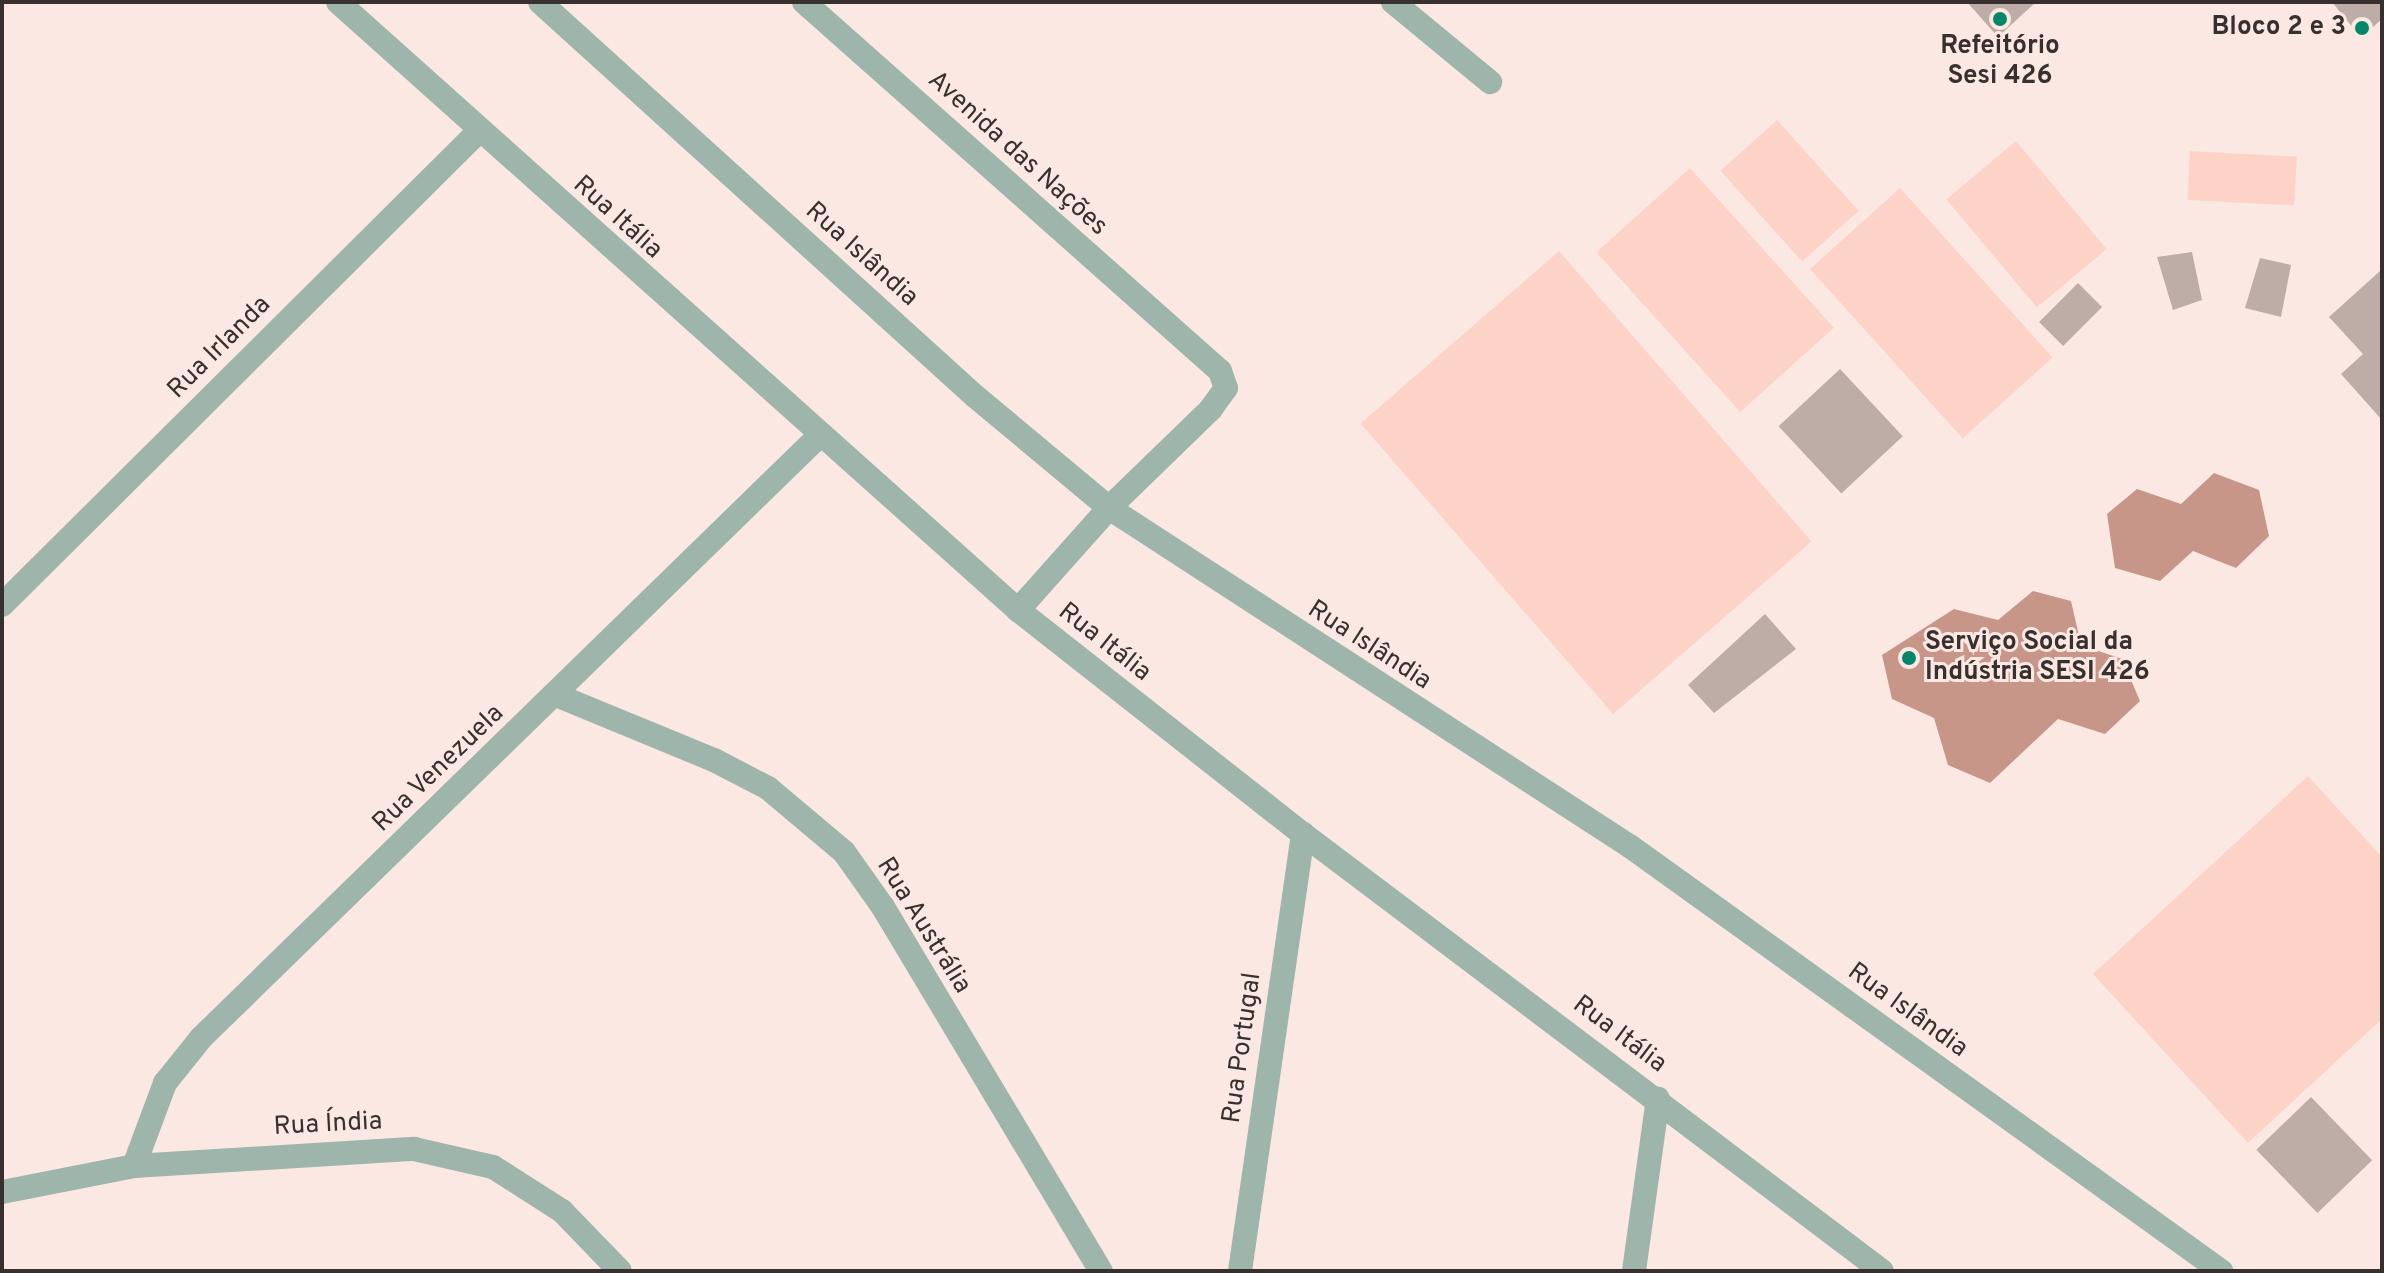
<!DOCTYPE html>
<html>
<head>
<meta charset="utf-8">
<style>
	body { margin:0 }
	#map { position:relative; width:2384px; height:1273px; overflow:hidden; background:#fbe8e3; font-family:Overpass,sans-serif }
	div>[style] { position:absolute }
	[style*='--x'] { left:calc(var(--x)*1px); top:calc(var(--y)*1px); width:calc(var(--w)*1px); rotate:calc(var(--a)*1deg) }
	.green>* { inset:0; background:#fed3c7; transform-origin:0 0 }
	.water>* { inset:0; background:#c79688 }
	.building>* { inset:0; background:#beaca7; transform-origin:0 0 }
	.minor>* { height:24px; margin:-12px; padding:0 12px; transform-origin:12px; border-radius:12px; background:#9eb5ac }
	.dots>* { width:22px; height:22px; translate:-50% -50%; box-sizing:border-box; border:4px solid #fbe8e3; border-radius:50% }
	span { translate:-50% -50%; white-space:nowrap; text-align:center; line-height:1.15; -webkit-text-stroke:6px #fbe8e3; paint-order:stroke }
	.poi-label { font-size:26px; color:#37302e; font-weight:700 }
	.right { translate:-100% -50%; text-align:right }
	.left { translate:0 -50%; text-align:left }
	.street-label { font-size:26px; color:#37302e }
	.frame { position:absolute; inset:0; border:4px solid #37302e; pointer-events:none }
</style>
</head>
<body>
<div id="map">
	<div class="green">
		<i style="left:1777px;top:120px;width:122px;height:76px;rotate:48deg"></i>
		<i style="left:2016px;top:141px;width:141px;height:91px;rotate:50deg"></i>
		<i style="left:2190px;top:151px;width:107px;height:49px;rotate:3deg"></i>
		<i style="left:1690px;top:168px;width:215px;height:126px;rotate:48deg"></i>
		<i style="left:1900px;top:188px;width:228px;height:121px;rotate:48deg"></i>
		<i style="left:1559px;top:251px;width:385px;height:263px;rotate:49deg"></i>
		<i style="clip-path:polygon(2308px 776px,2382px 857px,2382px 1019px,2248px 1143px,2093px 974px)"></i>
	</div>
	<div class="water">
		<i style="clip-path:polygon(2214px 473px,2259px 490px,2269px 536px,2236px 568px,2193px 551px,2160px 581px,2115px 568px,2107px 514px,2137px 489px,2181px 504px)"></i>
		<i style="clip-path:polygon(2033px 591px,2071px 601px,2081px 645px,2122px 659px,2140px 701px,2105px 734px,2058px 719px,1990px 783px,1948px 765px,1934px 718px,1892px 699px,1882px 655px,1954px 609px,1998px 620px)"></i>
	</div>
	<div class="building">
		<i style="clip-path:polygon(1967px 2px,2036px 2px,1998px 37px)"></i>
		<i style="clip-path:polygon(2332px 2px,2382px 2px,2382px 19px,2361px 38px)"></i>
		<i style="clip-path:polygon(2192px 252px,2202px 300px,2173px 310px,2157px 257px)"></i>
		<i style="clip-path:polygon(2260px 258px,2291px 265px,2281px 317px,2245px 308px)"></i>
		<i style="clip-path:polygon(2380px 271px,2382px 273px,2382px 420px,2341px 374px,2363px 354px,2329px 317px)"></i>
		<i style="left:2078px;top:283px;width:34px;height:55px;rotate:45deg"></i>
		<i style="left:1840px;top:369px;width:92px;height:84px;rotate:47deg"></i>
		<i style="clip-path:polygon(1765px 614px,1796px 649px,1714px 713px,1688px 685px)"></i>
		<i style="left:2311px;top:1097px;width:88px;height:76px;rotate:46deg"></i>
	</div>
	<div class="minor">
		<i style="--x:338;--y:2;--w:912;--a:41.8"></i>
		<i style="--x:1018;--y:610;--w:362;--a:38.2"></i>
		<i style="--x:1303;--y:834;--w:725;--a:37.04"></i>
		<i style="--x:540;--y:2;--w:588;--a:42.18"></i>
		<i style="--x:976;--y:397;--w:173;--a:39.8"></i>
		<i style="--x:1109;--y:508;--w:622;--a:33"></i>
		<i style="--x:1631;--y:847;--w:727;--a:35.7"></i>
		<i style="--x:804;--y:2;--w:556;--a:41.57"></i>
		<i style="--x:1220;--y:371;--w:18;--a:71"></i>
		<i style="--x:1226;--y:388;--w:26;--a:126"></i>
		<i style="--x:1211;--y:409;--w:142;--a:135.9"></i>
		<i style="--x:1109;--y:508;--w:137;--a:131.7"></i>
		<i style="--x:1393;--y:2;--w:126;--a:39.5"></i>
		<i style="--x:2;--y:605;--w:671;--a:-44.82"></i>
		<i style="--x:556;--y:695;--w:171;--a:22.4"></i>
		<i style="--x:714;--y:760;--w:61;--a:27.4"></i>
		<i style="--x:768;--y:788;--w:99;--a:40.1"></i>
		<i style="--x:844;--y:852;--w:67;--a:54.7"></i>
		<i style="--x:883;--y:907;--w:424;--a:59.1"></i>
		<i style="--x:134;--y:1166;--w:89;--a:-69.5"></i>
		<i style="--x:165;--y:1083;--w:58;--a:-51.3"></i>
		<i style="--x:201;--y:1038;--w:863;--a:-44.25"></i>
		<i style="--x:2;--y:1192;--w:135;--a:-11.1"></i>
		<i style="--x:134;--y:1166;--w:281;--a:-3.5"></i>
		<i style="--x:414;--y:1149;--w:81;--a:12.8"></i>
		<i style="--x:493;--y:1167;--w:82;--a:32.5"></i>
		<i style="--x:562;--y:1211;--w:83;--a:46"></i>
		<i style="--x:1240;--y:1271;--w:442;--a:-81.8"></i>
		<i style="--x:1634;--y:1271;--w:174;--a:-82.1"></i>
	</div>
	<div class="dots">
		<i style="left:2000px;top:19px;background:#078769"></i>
		<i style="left:2362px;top:28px;background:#078769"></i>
		<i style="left:1909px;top:658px;background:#078769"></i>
	</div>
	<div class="poi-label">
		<span class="right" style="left:2346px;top:28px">Bloco 2 e 3</span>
		<span style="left:2000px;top:62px">Refeitório<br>Sesi 426</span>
		<span class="left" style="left:1925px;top:658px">Serviço Social da<br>Indústria SESI 426</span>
	</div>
	<div class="street-label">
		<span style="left:1017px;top:154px;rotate:42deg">Avenida das Nações</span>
		<span style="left:617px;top:218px;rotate:42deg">Rua Itália</span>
		<span style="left:861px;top:255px;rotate:42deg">Rua Islândia</span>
		<span style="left:220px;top:348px;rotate:-45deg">Rua Irlanda</span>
		<span style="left:1104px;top:643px;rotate:38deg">Rua Itália</span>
		<span style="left:1369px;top:646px;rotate:33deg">Rua Islândia</span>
		<span style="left:439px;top:769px;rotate:-44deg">Rua Venezuela</span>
		<span style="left:923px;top:926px;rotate:58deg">Rua Austrália</span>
		<span style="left:1907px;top:1011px;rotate:36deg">Rua Islândia</span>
		<span style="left:1619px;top:1035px;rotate:37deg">Rua Itália</span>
		<span style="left:1243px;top:1048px;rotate:-82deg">Rua Portugal</span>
		<span style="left:328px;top:1125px;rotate:-3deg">Rua Índia</span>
	</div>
	<div class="frame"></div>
</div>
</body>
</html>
